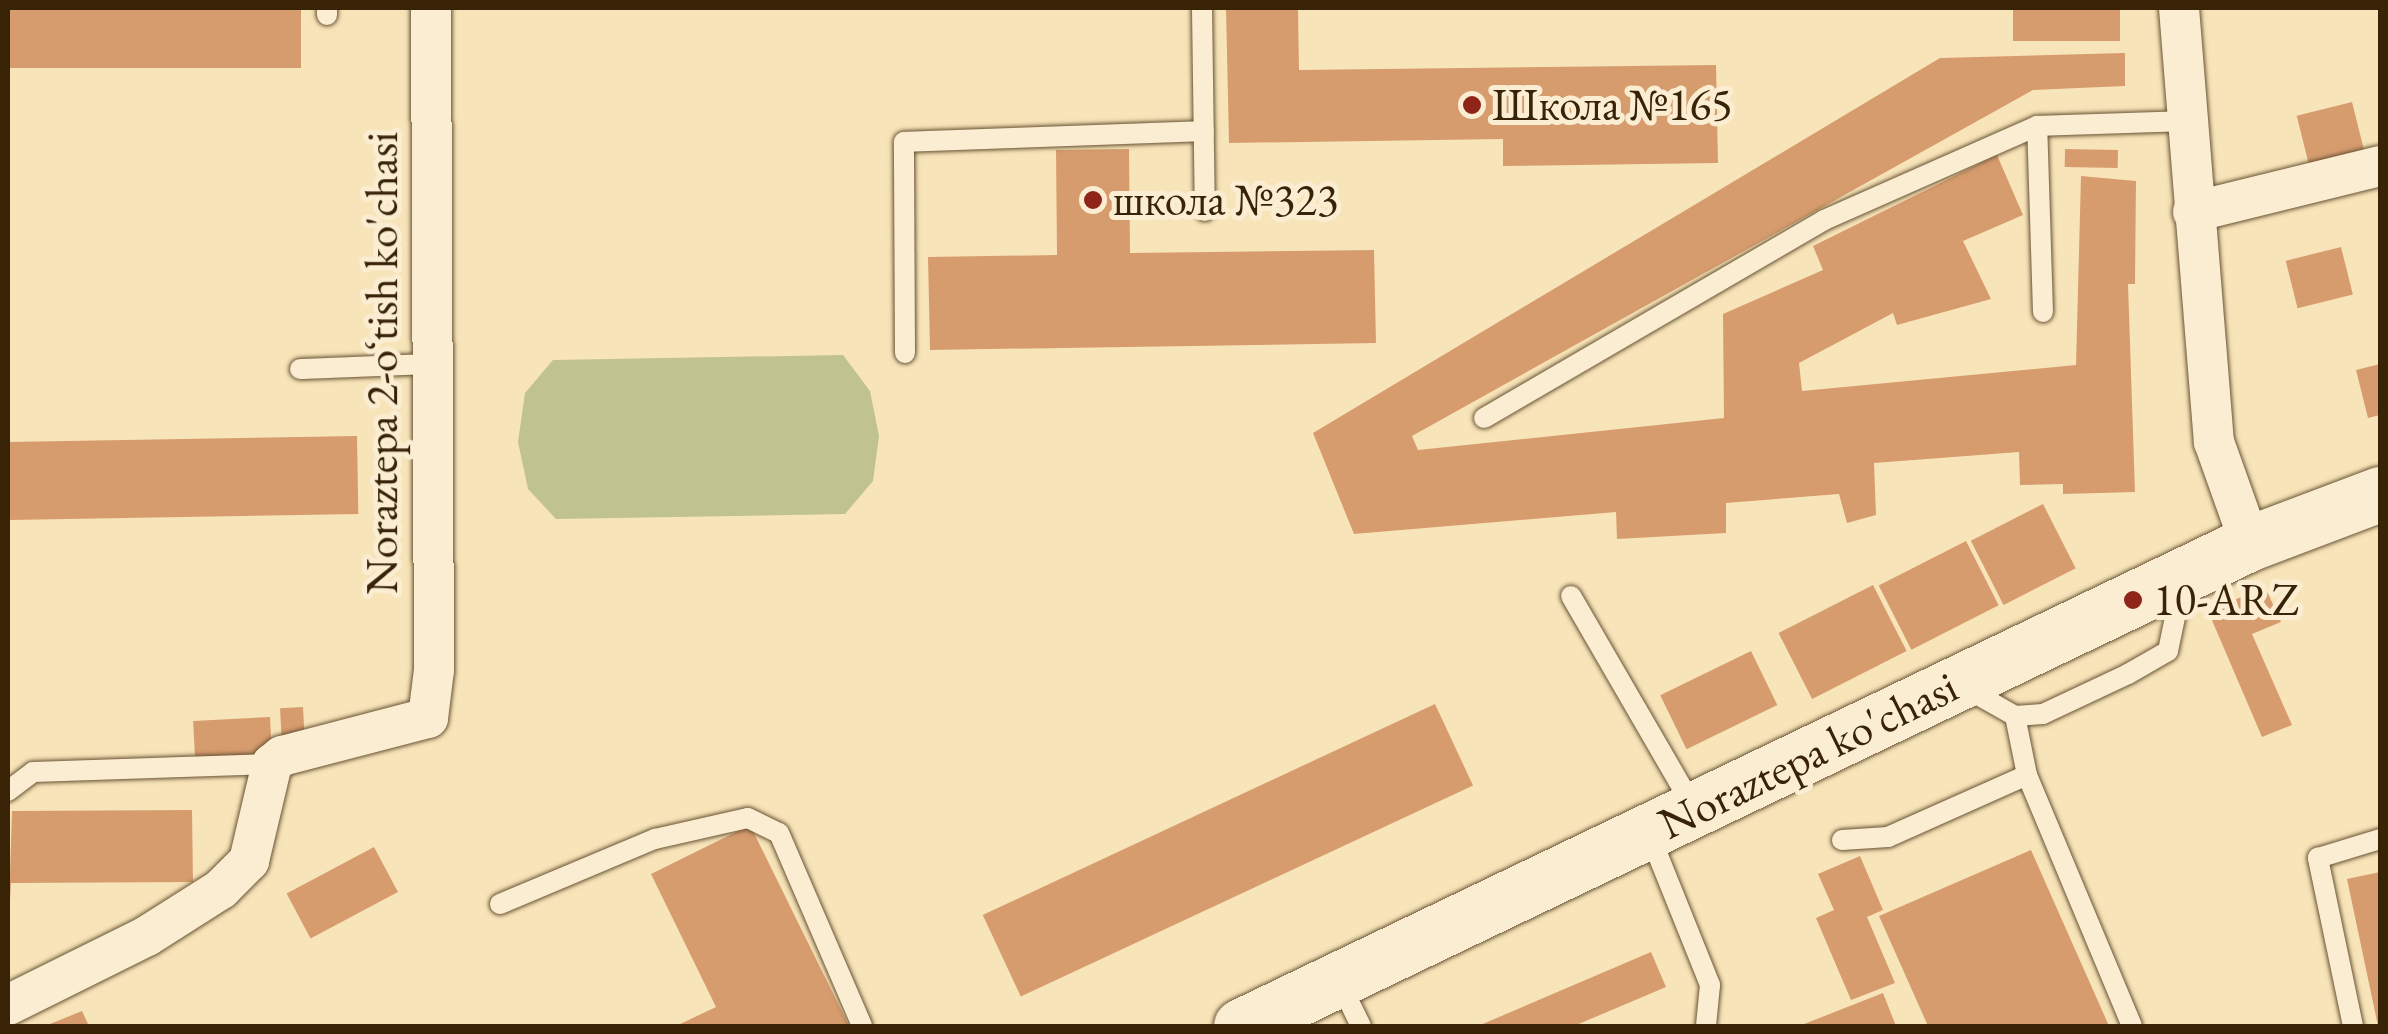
<!DOCTYPE html>
<html>
<head>
<meta charset="utf-8">
<style>
	body { margin:0 }
	#map { position:relative; width:2388px; height:1034px; overflow:hidden; background:#f8e4b9; font-family:"EB Garamond",serif }
	div>[style] { position:absolute }
	[style*='--x'] { left:calc(var(--x)*1px); top:calc(var(--y)*1px); width:calc(var(--w)*1px); rotate:calc(var(--a)*1deg) }
	.green>* { inset:0; background:#c0c38d }
	.building>* { inset:0; background:#d79c6e; transform-origin:0 0 }
	.roads { filter:drop-shadow(0 0 2px #685334) drop-shadow(0 0 2px #685334) }
	.service>* { height:20px; margin:-10px; padding:0 10px; transform-origin:10px; border-radius:10px; background:#faedd2 }
	.minor>* { height:40px; margin:-20px; padding:0 20px; transform-origin:20px; border-radius:20px; background:#faedd2 }
	.secondary>* { height:55px; margin:-27.5px; padding:0 27.5px; transform-origin:27.5px; border-radius:27.5px; background:#faedd2 }
	.dots>* { width:28px; height:28px; translate:-50% -50%; box-sizing:border-box; border:5px solid #faedd2; border-radius:50% }
	span { translate:-50% -50%; white-space:nowrap; text-align:center; line-height:1.15; -webkit-text-stroke:10px #faedd2; paint-order:stroke }
	.poi-label { font-size:45px; color:#382307 }
	.left { translate:0 -50%; text-align:left }
	.street-label { font-size:45px; color:#382307 }
	.frame { position:absolute; inset:0; border:10px solid #382307; pointer-events:none }
</style>
</head>
<body>
<div id="map">
	<div class="green">
		<i style="clip-path:polygon(843px 355px,870px 391px,879px 436px,873px 481px,845px 514px,556px 519px,528px 489px,518px 442px,525px 393px,553px 360px)"></i>
	</div>
	<div class="building">
		<i style="left:8px;top:8px;width:293px;height:60px"></i>
		<i style="clip-path:polygon(1226px 8px,1298px 8px,1299px 70px,1716px 65px,1718px 163px,1503px 166px,1503px 139px,1229px 143px)"></i>
		<i style="left:2013px;top:8px;width:107px;height:33px"></i>
		<i style="clip-path:polygon(2125px 53px,2125px 86px,2033px 90px,1412px 436px,1418px 450px,1724px 418px,1723px 314px,1823px 270px,1813px 246px,1997px 155px,2023px 215px,1963px 241px,1991px 299px,1897px 325px,1893px 313px,1799px 363px,1802px 391px,2076px 365px,2081px 176px,2136px 181px,2135px 284px,2128px 284px,2135px 492px,2063px 494px,2063px 484px,2020px 485px,2019px 452px,1874px 463px,1876px 515px,1847px 523px,1839px 494px,1726px 503px,1726px 533px,1617px 539px,1616px 512px,1354px 534px,1313px 433px,1940px 58px)"></i>
		<i style="left:2352px;top:102px;width:49px;height:57px;rotate:76deg"></i>
		<i style="clip-path:polygon(1129px 149px,1130px 253px,1374px 250px,1376px 343px,930px 350px,928px 257px,1057px 255px,1056px 150px)"></i>
		<i style="left:2065px;top:149px;width:53px;height:18px;rotate:1deg"></i>
		<i style="left:2341px;top:247px;width:49px;height:57px;rotate:76deg"></i>
		<i style="clip-path:polygon(2380px 364px,2380px 415px,2368px 418px,2356px 370px)"></i>
		<i style="left:357px;top:436px;width:78px;height:349px;rotate:89deg"></i>
		<i style="left:2043px;top:504px;width:72px;height:81px;rotate:63deg"></i>
		<i style="left:1966px;top:541px;width:72px;height:98px;rotate:63deg"></i>
		<i style="left:1873px;top:585px;width:74px;height:106px;rotate:63deg"></i>
		<i style="clip-path:polygon(2265px 587px,2281px 622px,2252px 634px,2292px 725px,2262px 737px,2208px 611px)"></i>
		<i style="left:1751px;top:651px;width:60px;height:101px;rotate:64deg"></i>
		<i style="left:1435px;top:704px;width:90px;height:499px;rotate:65deg"></i>
		<i style="left:303px;top:707px;width:40px;height:23px;rotate:87deg"></i>
		<i style="left:270px;top:717px;width:39px;height:77px;rotate:87deg"></i>
		<i style="clip-path:polygon(192px 810px,193px 882px,11px 883px,8px 935px,12px 811px)"></i>
		<i style="clip-path:polygon(750px 825px,849px 1026px,676px 1026px,716px 1007px,651px 874px)"></i>
		<i style="left:374px;top:847px;width:51px;height:99px;rotate:62deg"></i>
		<i style="clip-path:polygon(2031px 850px,2109px 1026px,1928px 1026px,1879px 916px)"></i>
		<i style="clip-path:polygon(1860px 856px,1883px 910px,1867px 917px,1895px 983px,1851px 1000px,1816px 918px,1834px 910px,1818px 874px)"></i>
		<i style="clip-path:polygon(2380px 872px,2380px 1026px,2378px 1026px,2347px 879px)"></i>
		<i style="clip-path:polygon(1651px 952px,1666px 987px,1574px 1026px,1478px 1026px)"></i>
		<i style="clip-path:polygon(1883px 993px,1896px 1026px,1799px 1026px)"></i>
		<i style="clip-path:polygon(82px 1011px,89px 1026px,45px 1026px)"></i>
	</div>
	<div class="roads">
		<div class="service">
			<i style="--x:327;--y:8;--w:7;--a:90"></i>
			<i style="--x:1202;--y:8;--w:203;--a:89.2"></i>
			<i style="--x:2043;--y:312;--w:186;--a:-91.8"></i>
			<i style="--x:2037;--y:126;--w:149;--a:-1.9"></i>
			<i style="--x:905;--y:353;--w:211;--a:-90.3"></i>
			<i style="--x:904;--y:142;--w:300;--a:-2.1"></i>
			<i style="--x:300;--y:369;--w:132;--a:-2.2"></i>
			<i style="--x:1484;--y:418;--w:393;--a:-30.2"></i>
			<i style="--x:1824;--y:220;--w:233;--a:-23.8"></i>
			<i style="--x:1571;--y:596;--w:245;--a:59.9"></i>
			<i style="--x:1964;--y:687;--w:59;--a:29.6"></i>
			<i style="--x:2015;--y:716;--w:28;--a:-4"></i>
			<i style="--x:2043;--y:714;--w:94;--a:-25.2"></i>
			<i style="--x:2128;--y:674;--w:46;--a:-29.9"></i>
			<i style="--x:2168;--y:651;--w:74;--a:-78.2"></i>
			<i style="--x:2015;--y:716;--w:60;--a:78.5"></i>
			<i style="--x:2027;--y:775;--w:272;--a:67.3"></i>
			<i style="--x:8;--y:791;--w:31;--a:-37"></i>
			<i style="--x:33;--y:772;--w:239;--a:-1.9"></i>
			<i style="--x:1649;--y:833;--w:164;--a:68.1"></i>
			<i style="--x:1710;--y:985;--w:41;--a:95.6"></i>
			<i style="--x:1842;--y:840;--w:46;--a:-3.7"></i>
			<i style="--x:1888;--y:837;--w:152;--a:-24"></i>
			<i style="--x:500;--y:904;--w:168;--a:-22.8"></i>
			<i style="--x:655;--y:839;--w:95;--a:-12.7"></i>
			<i style="--x:748;--y:818;--w:34;--a:26"></i>
			<i style="--x:779;--y:833;--w:210;--a:66.7"></i>
			<i style="--x:1340;--y:983;--w:48;--a:64"></i>
			<i style="--x:2353;--y:1026;--w:172;--a:-101.8"></i>
			<i style="--x:2318;--y:858;--w:65;--a:-17"></i>
		</div>
		<div class="minor">
			<i style="--x:2179;--y:8;--w:435;--a:85.4"></i>
			<i style="--x:2214;--y:442;--w:107;--a:70.4"></i>
			<i style="--x:2193;--y:212;--w:193;--a:-13.8"></i>
			<i style="--x:8;--y:1005;--w:155;--a:-26.4"></i>
			<i style="--x:147;--y:936;--w:88;--a:-32.4"></i>
			<i style="--x:221;--y:889;--w:40;--a:-45"></i>
			<i style="--x:249;--y:861;--w:100;--a:-76.7"></i>
			<i style="--x:272;--y:764;--w:13;--a:-39"></i>
			<i style="--x:282;--y:756;--w:151;--a:-14.6"></i>
			<i style="--x:428;--y:718;--w:48;--a:-82.9"></i>
			<i style="--x:434;--y:670;--w:662;--a:-90.26"></i>
		</div>
		<div class="secondary">
			<i style="--x:1241;--y:1026;--w:1119;--a:-25.58"></i>
			<i style="--x:2250;--y:543;--w:139;--a:-20.7"></i>
		</div>
	</div>
	<div class="dots">
		<i style="left:1472px;top:105px;background:#8f2418"></i>
		<i style="left:1093px;top:200px;background:#8f2418"></i>
		<i style="left:2133px;top:600px;background:#8f2418"></i>
	</div>
	<div class="poi-label">
		<span class="left" style="left:1492px;top:105px">Школа №165</span>
		<span class="left" style="left:1113px;top:200px">школа №323</span>
		<span class="left" style="left:2153px;top:600px">10-ARZ</span>
	</div>
	<div class="street-label">
		<span style="left:382px;top:363px;rotate:-90deg">Noraztepa 2-oʻtish ko'chasi</span>
		<span style="left:1808px;top:755px;rotate:-26deg">Noraztepa ko'chasi</span>
	</div>
	<div class="frame"></div>
</div>
</body>
</html>
